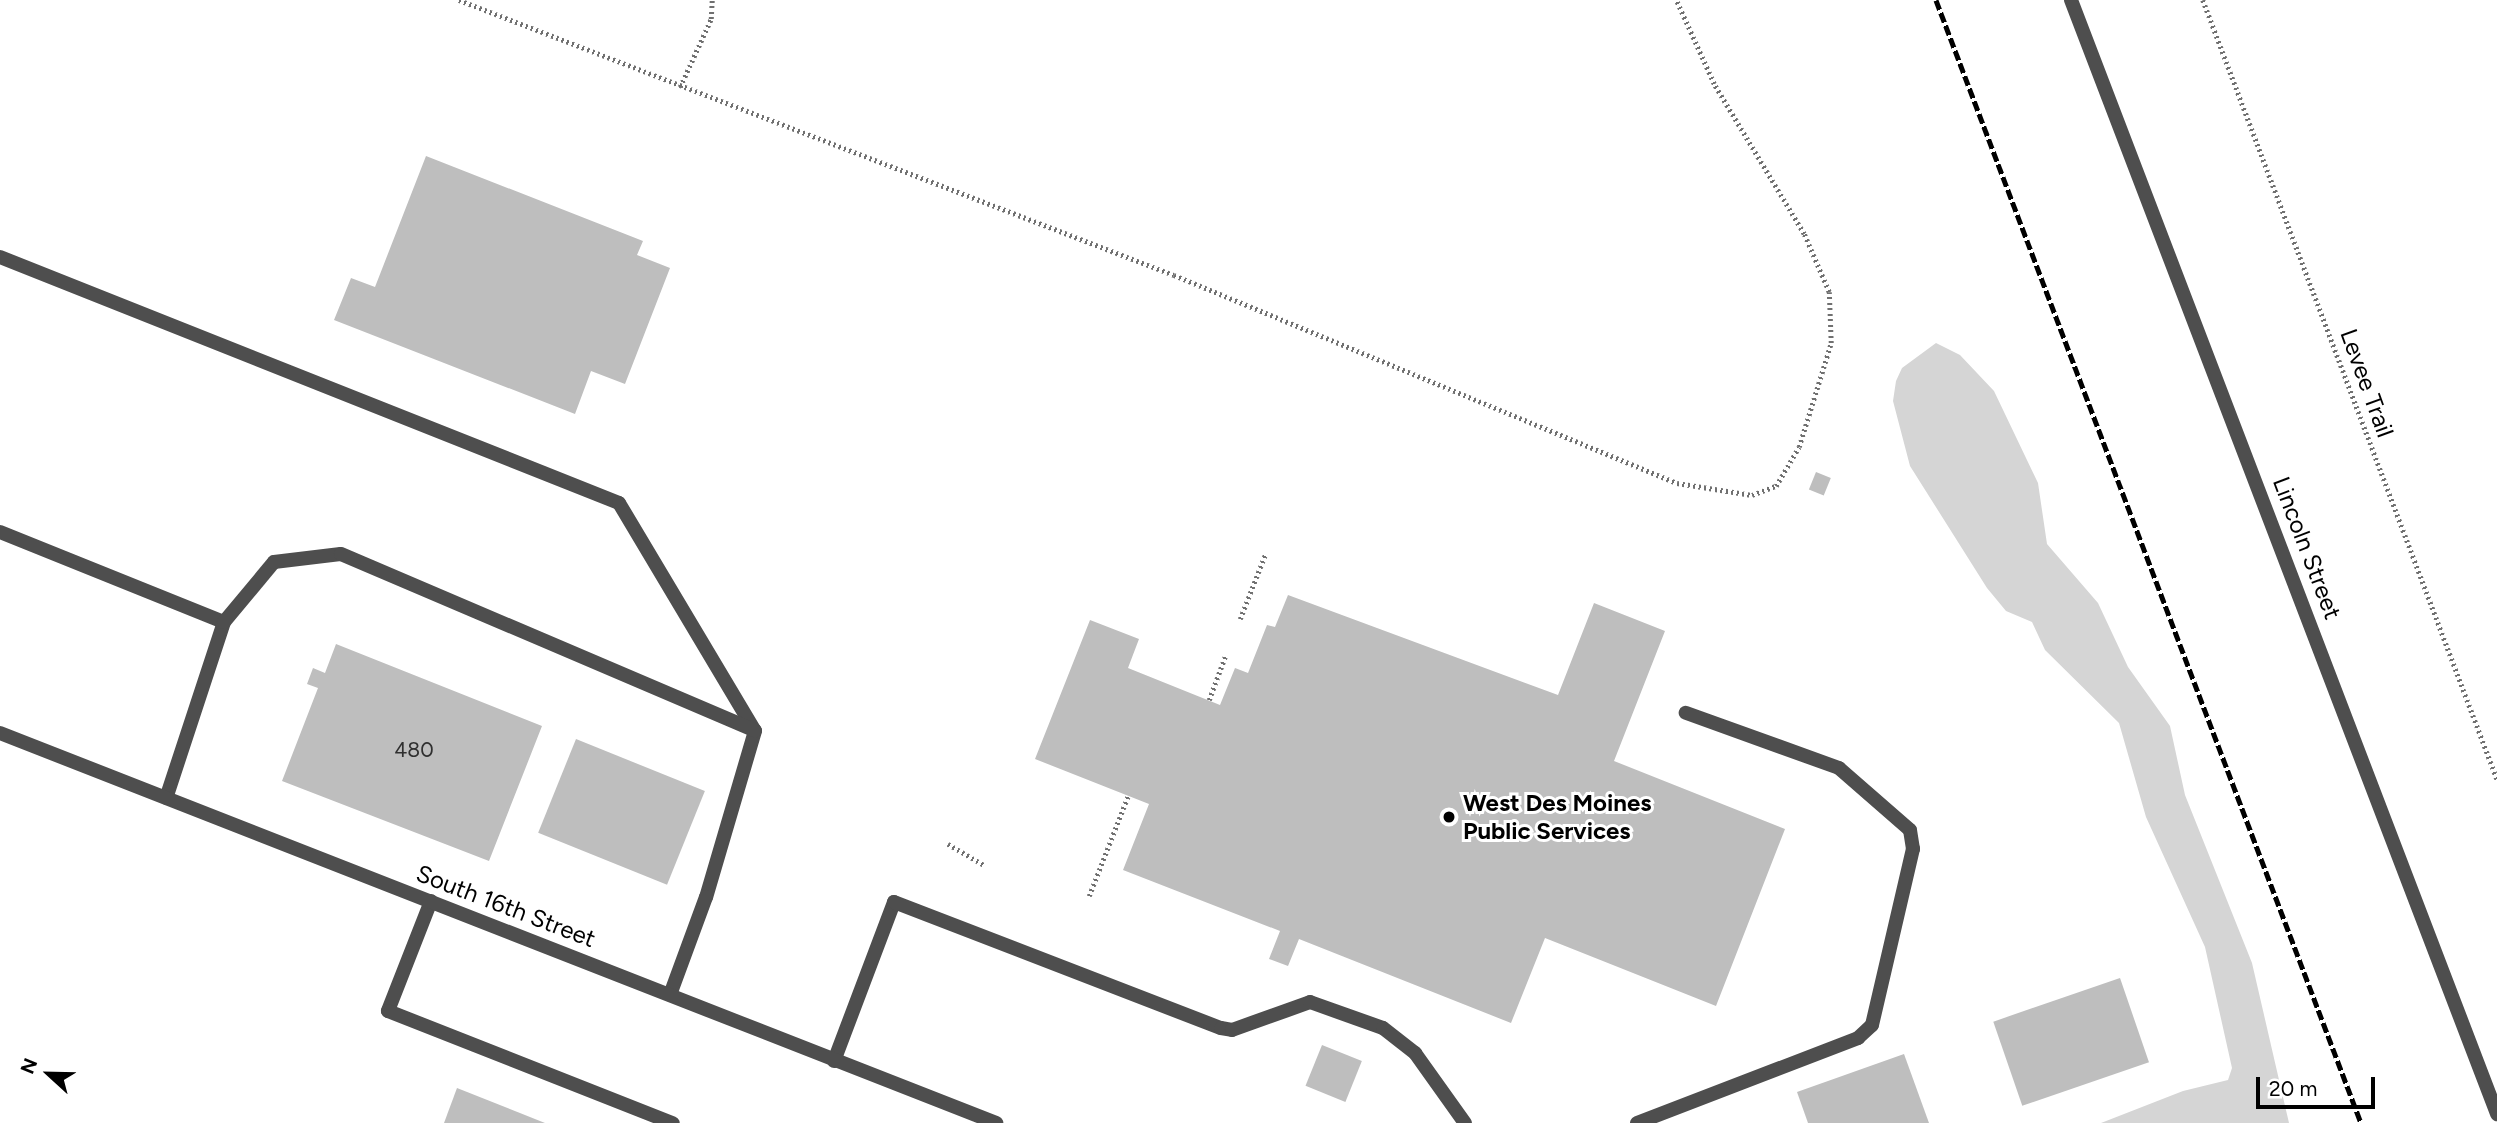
<!DOCTYPE html>
<html>
<head>
<meta charset="utf-8">
<style>
	body { margin:0 }
	#map { position:relative; width:2497px; height:1123px; overflow:hidden; background:#fff; font-family:Figtree,sans-serif }
	div>[style] { position:absolute }
	[style*='--x'] { left:calc(var(--x)*1px); top:calc(var(--y)*1px); width:calc(var(--w)*1px); rotate:calc(var(--a)*1deg) }
	.green>* { inset:0; background:#d5d5d5 }
	.building>* { inset:0; background:#bebebe; transform-origin:0 0 }
	.path>* { height:4.5px; margin-top:-2.25px; transform-origin:0; background:repeating-linear-gradient(90deg,#707070 0 2px,transparent 0 5.5px) }
	.service>* { height:14px; margin:-7px; padding:0 7px; transform-origin:7px; border-radius:7px; background:#4e4e4e }
	.minor>* { height:14px; margin:-7px; padding:0 7px; transform-origin:7px; border-radius:7px; background:#4e4e4e }
	.rail>* { height:5px; margin-top:-2.5px; transform-origin:0; background:repeating-linear-gradient(90deg,#000 0 10px,transparent 0 13.5px) }
	.dots>* { width:19px; height:19px; translate:-50% -50%; box-sizing:border-box; border:4px solid #fff; border-radius:50% }
	span { translate:-50% -50%; white-space:nowrap; text-align:center; line-height:1.15; -webkit-text-stroke:6px #fff; paint-order:stroke }
	.number-label { font-size:21px; color:#303030 }
	.number-label span { -webkit-text-stroke-width:0 }
	.street-label { font-size:24px; color:#000 }
	.poi-label { font-size:24px; color:#000; font-weight:700 }
	.left { translate:0 -50%; text-align:left }
	.north { position:absolute; left:14px; top:1039px; width:70px; height:70px; -webkit-text-stroke:5px #fff; paint-order:stroke; rotate:292deg; font-size:19px; font-weight:700; line-height:28px; text-align:center; color:#000 }
	.north::after { content:''; display:block; margin:auto; width:24px; height:32px; background:#000; clip-path:polygon(50% 0,100% 100%,50% 72%,0 100%) }
	.scale { position:absolute; left:2256px; top:1077px; width:119px; height:32px; box-sizing:border-box; border:4px solid #000; border-top:0; padding-left:9px; font-size:21px; line-height:24px; white-space:nowrap; color:#000; -webkit-text-stroke:5px #fff; paint-order:stroke }
</style>
</head>
<body>
<div id="map">
	<div class="green">
		<i style="clip-path:polygon(1936px 343px,1960px 355px,1994px 391px,2038px 483px,2047px 544px,2098px 603px,2128px 667px,2170px 726px,2185px 795px,2252px 963px,2289px 1123px,2101px 1123px,2183px 1091px,2228px 1080px,2232px 1068px,2205px 947px,2146px 817px,2119px 723px,2045px 650px,2032px 622px,2006px 611px,1987px 588px,1910px 466px,1893px 401px,1896px 381px,1902px 368px)"></i>
	</div>
	<div class="building">
		<i style="clip-path:polygon(426px 156px,643px 241px,637px 255px,670px 268px,625px 384px,591px 371px,575px 414px,334px 320px,351px 278px,375px 287px)"></i>
		<i style="left:1816px;top:472px;width:16px;height:19px;rotate:22deg"></i>
		<i style="clip-path:polygon(1288px 595px,1558px 695px,1594px 603px,1665px 631px,1614px 761px,1785px 829px,1716px 1006px,1545px 938px,1511px 1023px,1299px 939px,1288px 966px,1269px 959px,1280px 931px,1123px 870px,1149px 804px,1035px 759px,1090px 620px,1139px 639px,1128px 668px,1220px 705px,1235px 668px,1248px 673px,1267px 625px,1275px 627px)"></i>
		<i style="clip-path:polygon(336px 644px,542px 726px,489px 861px,282px 781px,318px 688px,307px 684px,313px 668px,325px 673px)"></i>
		<i style="left:576px;top:739px;width:139px;height:101px;rotate:22deg"></i>
		<i style="left:2120px;top:978px;width:89px;height:134px;rotate:71deg"></i>
		<i style="left:1322px;top:1045px;width:43px;height:44px;rotate:22deg"></i>
		<i style="clip-path:polygon(1904px 1054px,1929px 1123px,1808px 1123px,1797px 1092px)"></i>
		<i style="clip-path:polygon(457px 1088px,545px 1123px,444px 1123px)"></i>
	</div>
	<div class="path">
		<i style="--x:459;--y:0;--w:766;--a:21.04"></i>
		<i style="--x:1174;--y:275;--w:544;--a:22.47"></i>
		<i style="--x:1677;--y:483;--w:76;--a:9.1"></i>
		<i style="--x:1752;--y:495;--w:26;--a:-21"></i>
		<i style="--x:1776;--y:486;--w:45;--a:-59.5"></i>
		<i style="--x:1799;--y:447;--w:109;--a:-72.9"></i>
		<i style="--x:1831;--y:343;--w:51;--a:-92.2"></i>
		<i style="--x:1829;--y:292;--w:63;--a:-113.3"></i>
		<i style="--x:1804;--y:234;--w:175;--a:-121"></i>
		<i style="--x:1714;--y:84;--w:92;--a:-114.3"></i>
		<i style="--x:2203;--y:0;--w:833;--a:69.32"></i>
		<i style="--x:680;--y:87;--w:75;--a:-65.5"></i>
		<i style="--x:711;--y:19;--w:19;--a:-87"></i>
		<i style="--x:1240;--y:619;--w:69;--a:-68.7"></i>
		<i style="--x:1209;--y:700;--w:49;--a:-69.7"></i>
		<i style="--x:948;--y:844;--w:42;--a:30.3"></i>
		<i style="--x:1089;--y:896;--w:107;--a:-68.7"></i>
	</div>
	<div class="service">
		<i style="--x:0;--y:257;--w:666;--a:21.67"></i>
		<i style="--x:619;--y:503;--w:265;--a:59.2"></i>
		<i style="--x:755;--y:731;--w:173;--a:106.4"></i>
		<i style="--x:706;--y:897;--w:104;--a:110.2"></i>
		<i style="--x:0;--y:532;--w:241;--a:21.9"></i>
		<i style="--x:224;--y:622;--w:185;--a:108.2"></i>
		<i style="--x:224;--y:622;--w:78;--a:-50.2"></i>
		<i style="--x:274;--y:562;--w:67;--a:-6.8"></i>
		<i style="--x:341;--y:554;--w:450;--a:23.1"></i>
		<i style="--x:431;--y:901;--w:118;--a:111.4"></i>
		<i style="--x:388;--y:1011;--w:306;--a:21.5"></i>
		<i style="--x:834;--y:1061;--w:170;--a:-69.3"></i>
		<i style="--x:894;--y:902;--w:350;--a:21.1"></i>
		<i style="--x:1221;--y:1028;--w:11;--a:10"></i>
		<i style="--x:1232;--y:1030;--w:83;--a:-19.7"></i>
		<i style="--x:1310;--y:1002;--w:77;--a:19.6"></i>
		<i style="--x:1383;--y:1028;--w:41;--a:38"></i>
		<i style="--x:1415;--y:1053;--w:86;--a:54.5"></i>
		<i style="--x:1637;--y:1123;--w:237;--a:-21"></i>
		<i style="--x:1858;--y:1038;--w:19;--a:-43"></i>
		<i style="--x:1872;--y:1025;--w:181;--a:-76.9"></i>
		<i style="--x:1913;--y:849;--w:19;--a:-99"></i>
		<i style="--x:1910;--y:830;--w:94;--a:-138.9"></i>
		<i style="--x:1839;--y:768;--w:163;--a:-160.2"></i>
	</div>
	<div class="minor">
		<i style="--x:2071;--y:0;--w:1193;--a:69.07"></i>
		<i style="--x:0;--y:733;--w:1070;--a:21.38"></i>
	</div>
	<div class="rail">
		<i style="--x:1936;--y:0;--w:1201;--a:69.27"></i>
	</div>
	<div class="dots">
		<i style="left:1449px;top:817px;background:#000"></i>
	</div>
	<div class="number-label">
		<span style="left:414px;top:750px">480</span>
	</div>
	<div class="street-label">
		<span style="left:2367px;top:383px;rotate:70deg">Levee Trail</span>
		<span style="left:2307px;top:548px;rotate:69deg">Lincoln Street</span>
		<span style="left:506px;top:906px;rotate:21deg">South 16th Street</span>
	</div>
	<div class="poi-label">
		<span class="left" style="left:1463px;top:817px">West Des Moines<br>Public Services</span>
	</div>
	<div class="north">N</div>
	<div class="scale">20 m</div>
</div>
</body>
</html>
